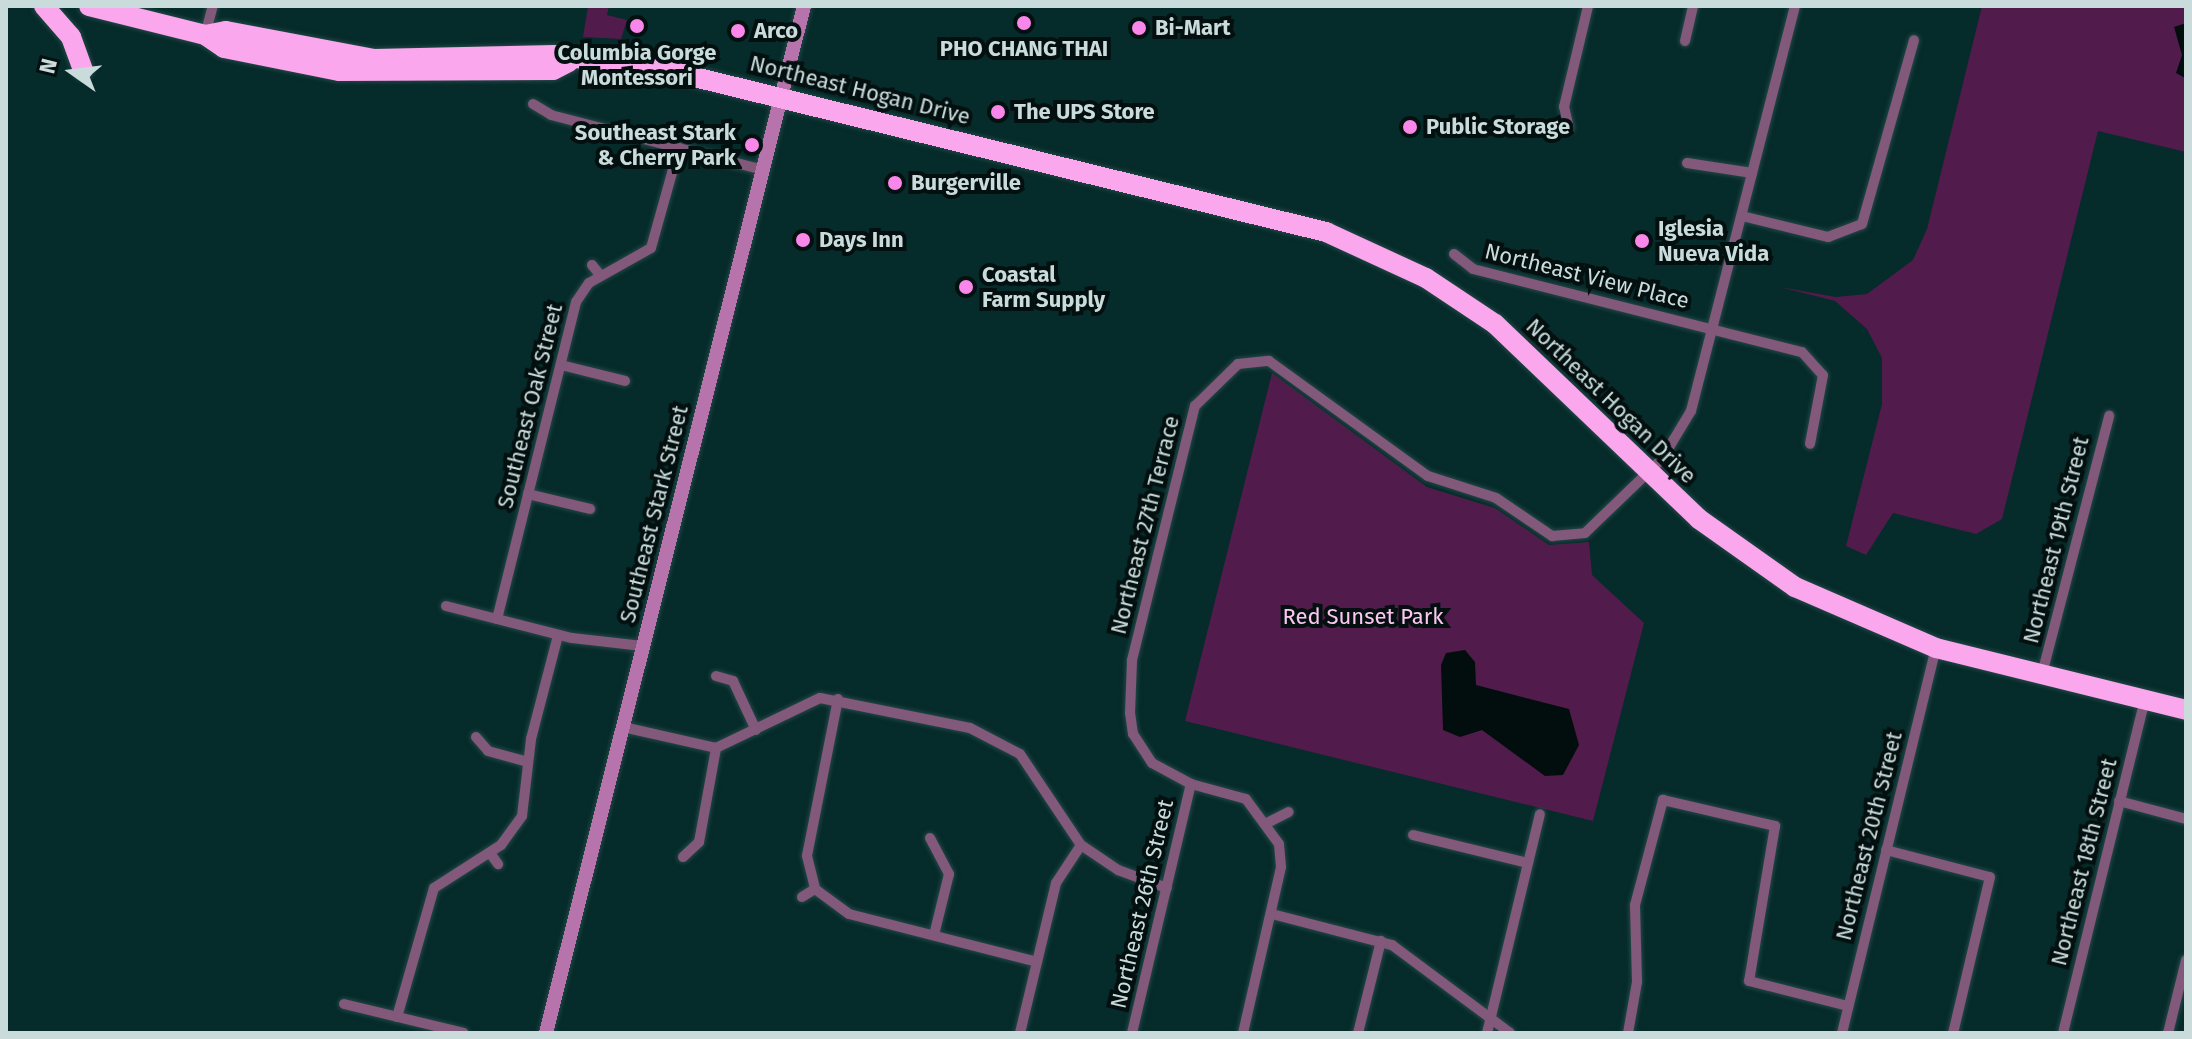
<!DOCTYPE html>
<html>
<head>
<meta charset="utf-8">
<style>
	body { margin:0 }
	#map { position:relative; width:2192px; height:1039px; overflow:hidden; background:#052b2a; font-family:"Fira Sans",sans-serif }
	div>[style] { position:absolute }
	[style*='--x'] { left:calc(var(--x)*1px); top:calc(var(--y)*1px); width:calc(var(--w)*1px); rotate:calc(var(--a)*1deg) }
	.green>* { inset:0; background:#511c4b }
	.water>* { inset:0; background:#020e0e }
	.roads { filter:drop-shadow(0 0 2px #244746) drop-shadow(0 0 2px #244746) }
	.street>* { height:10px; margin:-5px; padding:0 5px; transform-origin:5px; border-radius:5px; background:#82587b }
	.secondary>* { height:14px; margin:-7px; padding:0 7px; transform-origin:7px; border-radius:7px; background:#b774ac }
	.highway>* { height:20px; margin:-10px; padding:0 10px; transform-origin:10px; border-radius:10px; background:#faa7ed }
	.dots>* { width:22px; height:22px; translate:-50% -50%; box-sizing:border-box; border:4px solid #041010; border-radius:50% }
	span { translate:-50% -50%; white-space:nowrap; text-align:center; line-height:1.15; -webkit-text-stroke:8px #041010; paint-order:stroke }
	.poi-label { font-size:22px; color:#c9dcdb; font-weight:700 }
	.left { translate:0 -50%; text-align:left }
	.right { translate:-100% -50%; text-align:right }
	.street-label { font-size:22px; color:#c9dcdb }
	.park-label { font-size:22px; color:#fbc7f1 }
	.frame { position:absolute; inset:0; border:8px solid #c9dcdb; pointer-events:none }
	.north { position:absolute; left:32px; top:32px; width:80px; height:80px; -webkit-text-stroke:6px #041010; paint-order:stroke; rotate:284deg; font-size:22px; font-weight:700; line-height:32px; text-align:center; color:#c9dcdb }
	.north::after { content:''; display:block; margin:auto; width:28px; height:36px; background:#c9dcdb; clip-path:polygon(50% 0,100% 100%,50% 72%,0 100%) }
</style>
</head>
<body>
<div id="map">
	<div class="green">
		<i style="clip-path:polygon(588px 6px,609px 6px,607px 15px,627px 20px,621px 39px,583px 37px)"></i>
		<i style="clip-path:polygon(1982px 6px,2186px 6px,2186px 152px,2098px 131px,2002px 519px,1976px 534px,1893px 513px,1866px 555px,1846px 546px,1882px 404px,1882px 358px,1867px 329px,1835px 301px,1780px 287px,1836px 297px,1867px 294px,1913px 260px,1927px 229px)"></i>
		<i style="clip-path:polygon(1272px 373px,1427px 487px,1495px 508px,1549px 545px,1589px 542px,1592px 575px,1644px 623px,1593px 821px,1185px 721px)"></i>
	</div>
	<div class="water">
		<i style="clip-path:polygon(2186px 23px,2186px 78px,2185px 78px,2176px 73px,2182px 55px,2174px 27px)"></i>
		<i style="clip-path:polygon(1465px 650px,1475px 662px,1476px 685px,1569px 709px,1579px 745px,1563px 775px,1545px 776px,1482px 730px,1460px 737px,1443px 730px,1441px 665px,1446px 653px)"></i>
	</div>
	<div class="roads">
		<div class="street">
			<i style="--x:205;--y:35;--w:30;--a:-75"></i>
			<i style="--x:1685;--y:41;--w:36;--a:-77"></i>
			<i style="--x:533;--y:104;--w:21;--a:31"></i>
			<i style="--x:551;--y:115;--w:219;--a:14.5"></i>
			<i style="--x:1569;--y:128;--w:22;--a:-103"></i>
			<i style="--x:1564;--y:107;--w:104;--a:-76.6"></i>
			<i style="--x:1687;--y:163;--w:66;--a:8.7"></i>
			<i style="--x:1742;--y:216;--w:89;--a:13.7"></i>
			<i style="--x:1828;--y:237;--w:36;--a:-21"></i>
			<i style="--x:1862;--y:224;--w:191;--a:-74.2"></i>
			<i style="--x:1454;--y:254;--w:24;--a:38"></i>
			<i style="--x:1473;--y:269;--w:339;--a:14.2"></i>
			<i style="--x:1802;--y:352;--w:31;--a:48"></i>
			<i style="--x:1823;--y:375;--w:70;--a:100.7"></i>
			<i style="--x:592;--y:265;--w:13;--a:51"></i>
			<i style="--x:561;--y:365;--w:66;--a:14"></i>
			<i style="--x:528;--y:494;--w:64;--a:13.6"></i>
			<i style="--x:446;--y:606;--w:130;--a:14.3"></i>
			<i style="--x:572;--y:638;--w:71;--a:6.4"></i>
			<i style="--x:497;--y:619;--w:327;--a:-76"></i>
			<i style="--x:576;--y:302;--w:23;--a:-56"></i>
			<i style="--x:589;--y:283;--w:71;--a:-29.4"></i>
			<i style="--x:651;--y:248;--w:104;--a:-74.4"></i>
			<i style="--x:2042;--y:674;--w:267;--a:-75.4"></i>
			<i style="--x:716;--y:676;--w:18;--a:16"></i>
			<i style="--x:733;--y:681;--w:54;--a:64.9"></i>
			<i style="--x:838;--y:699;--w:160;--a:101.2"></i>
			<i style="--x:807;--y:856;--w:34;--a:76"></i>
			<i style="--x:815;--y:889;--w:42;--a:36.3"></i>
			<i style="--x:849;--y:914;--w:194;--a:14.3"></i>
			<i style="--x:623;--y:727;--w:95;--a:12.7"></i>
			<i style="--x:716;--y:748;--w:115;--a:-25.7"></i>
			<i style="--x:820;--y:698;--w:153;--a:11.3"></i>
			<i style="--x:970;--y:728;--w:56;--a:27.5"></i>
			<i style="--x:1020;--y:754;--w:110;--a:56.2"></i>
			<i style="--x:1081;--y:845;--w:45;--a:34"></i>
			<i style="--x:1118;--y:870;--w:52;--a:20.2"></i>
			<i style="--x:476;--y:737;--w:18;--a:49"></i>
			<i style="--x:488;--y:751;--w:41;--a:15.4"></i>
			<i style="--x:2119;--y:801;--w:69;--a:15"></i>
			<i style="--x:1269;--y:822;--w:22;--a:-27"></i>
			<i style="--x:1413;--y:835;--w:118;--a:13.7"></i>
			<i style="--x:930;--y:838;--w:41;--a:62.2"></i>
			<i style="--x:949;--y:874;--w:63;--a:103.8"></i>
			<i style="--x:1886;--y:850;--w:107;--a:14.6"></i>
			<i style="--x:1990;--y:877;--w:160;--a:103.3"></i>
			<i style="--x:490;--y:853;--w:14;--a:54"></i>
			<i style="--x:683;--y:857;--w:22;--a:-43"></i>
			<i style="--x:699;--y:842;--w:96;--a:-79.7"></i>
			<i style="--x:802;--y:897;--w:15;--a:-32"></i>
			<i style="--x:1272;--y:914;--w:124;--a:14.5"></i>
			<i style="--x:1392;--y:945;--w:147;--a:36.7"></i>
			<i style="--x:344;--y:1004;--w:123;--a:13.6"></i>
			<i style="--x:397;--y:1017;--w:134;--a:-74"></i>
			<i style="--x:434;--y:888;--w:80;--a:-32.7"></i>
			<i style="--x:501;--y:845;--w:36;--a:-54"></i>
			<i style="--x:522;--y:816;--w:78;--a:-83.3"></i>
			<i style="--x:531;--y:739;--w:107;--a:-75.4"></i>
			<i style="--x:1020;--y:1033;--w:154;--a:-76.5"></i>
			<i style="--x:1056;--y:883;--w:45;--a:-56.7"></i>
			<i style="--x:1132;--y:1033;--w:256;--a:-76.7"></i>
			<i style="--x:1243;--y:1033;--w:170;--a:-77.1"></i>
			<i style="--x:1281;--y:867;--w:23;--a:-95"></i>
			<i style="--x:1279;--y:844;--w:56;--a:-126.3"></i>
			<i style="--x:1246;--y:799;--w:57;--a:-164.7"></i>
			<i style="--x:1191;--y:784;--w:44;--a:-151.7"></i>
			<i style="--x:1152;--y:763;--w:35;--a:-123"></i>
			<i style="--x:1133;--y:734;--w:21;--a:-98"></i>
			<i style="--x:1130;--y:713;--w:53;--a:-87.8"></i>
			<i style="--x:1132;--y:660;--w:262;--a:-76.1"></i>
			<i style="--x:1195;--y:406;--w:60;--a:-44.3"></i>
			<i style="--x:1238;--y:364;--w:31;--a:-6"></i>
			<i style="--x:1269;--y:361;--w:196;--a:35.9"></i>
			<i style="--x:1428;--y:476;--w:71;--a:17.9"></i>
			<i style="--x:1496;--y:498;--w:68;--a:34.2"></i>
			<i style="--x:1552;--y:536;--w:33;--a:-5"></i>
			<i style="--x:1585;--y:533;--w:107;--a:-43.9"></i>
			<i style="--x:1662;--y:459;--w:56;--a:-58.9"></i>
			<i style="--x:1691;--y:411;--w:418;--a:-75.6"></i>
			<i style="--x:1358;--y:1033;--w:95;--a:-76"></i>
			<i style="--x:1487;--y:1033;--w:225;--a:-76.4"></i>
			<i style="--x:1628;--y:1033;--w:52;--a:-80"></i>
			<i style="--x:1637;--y:982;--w:77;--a:-91.5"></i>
			<i style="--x:1635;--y:905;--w:109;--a:-75.1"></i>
			<i style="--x:1663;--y:800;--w:115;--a:13.1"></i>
			<i style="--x:1775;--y:826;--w:157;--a:99.5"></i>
			<i style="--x:1749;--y:981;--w:102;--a:14.2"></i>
			<i style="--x:1842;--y:1033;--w:396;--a:-76.3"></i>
			<i style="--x:2063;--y:1033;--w:343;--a:-76.2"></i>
			<i style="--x:2168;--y:1033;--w:75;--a:-76.1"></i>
		</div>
		<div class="secondary">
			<i style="--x:546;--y:1033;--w:1059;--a:-75.9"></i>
		</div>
		<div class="highway">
			<i style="--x:44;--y:6;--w:41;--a:48.9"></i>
			<i style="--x:71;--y:37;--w:35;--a:70"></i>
			<i style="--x:89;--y:6;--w:120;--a:14"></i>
			<i style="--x:205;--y:35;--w:23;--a:34"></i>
			<i style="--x:224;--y:48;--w:117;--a:11.3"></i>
			<i style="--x:339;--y:71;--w:214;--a:-0.3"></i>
			<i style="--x:553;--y:70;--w:18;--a:-27"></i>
			<i style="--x:205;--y:35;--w:21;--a:-11"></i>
			<i style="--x:226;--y:31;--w:151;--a:10.7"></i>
			<i style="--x:374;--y:59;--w:180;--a:-1.3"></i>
			<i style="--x:554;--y:55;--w:113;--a:7.6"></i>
			<i style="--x:666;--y:70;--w:680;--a:13.79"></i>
			<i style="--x:1326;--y:232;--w:110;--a:24.7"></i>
			<i style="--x:1426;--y:278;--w:83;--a:33.7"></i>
			<i style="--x:1495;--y:324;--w:282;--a:43.7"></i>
			<i style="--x:1699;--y:519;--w:118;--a:35.3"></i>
			<i style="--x:1795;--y:587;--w:154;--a:23.4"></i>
			<i style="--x:1936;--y:648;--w:258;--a:13.9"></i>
		</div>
	</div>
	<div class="dots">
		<i style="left:1024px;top:23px;background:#f987e9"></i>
		<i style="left:637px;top:26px;background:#f987e9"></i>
		<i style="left:1139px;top:28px;background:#f987e9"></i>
		<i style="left:738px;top:31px;background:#f987e9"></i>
		<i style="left:998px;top:112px;background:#f987e9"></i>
		<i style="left:1410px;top:127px;background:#f987e9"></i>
		<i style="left:752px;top:145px;background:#f987e9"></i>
		<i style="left:895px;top:183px;background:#f987e9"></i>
		<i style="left:803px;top:240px;background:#f987e9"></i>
		<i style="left:1642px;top:241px;background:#f987e9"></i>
		<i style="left:966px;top:287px;background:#f987e9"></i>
	</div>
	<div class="poi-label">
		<span class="left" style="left:1155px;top:28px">Bi-Mart</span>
		<span class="left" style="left:754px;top:31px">Arco</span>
		<span style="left:1024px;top:49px">PHO CHANG THAI</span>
		<span style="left:637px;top:65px">Columbia Gorge<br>Montessori</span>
		<span class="left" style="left:1014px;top:112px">The UPS Store</span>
		<span class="left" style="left:1426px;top:127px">Public Storage</span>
		<span class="right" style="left:736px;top:145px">Southeast Stark<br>&amp; Cherry Park</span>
		<span class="left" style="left:911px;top:183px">Burgerville</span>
		<span class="left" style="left:1658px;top:241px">Iglesia<br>Nueva Vida</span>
		<span class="left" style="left:819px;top:240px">Days Inn</span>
		<span class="left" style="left:982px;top:287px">Coastal<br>Farm Supply</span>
	</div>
	<div class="street-label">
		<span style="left:860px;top:90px;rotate:14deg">Northeast Hogan Drive</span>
		<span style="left:1587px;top:276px;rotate:14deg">Northeast View Place</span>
		<span style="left:1611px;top:401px;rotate:44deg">Northeast Hogan Drive</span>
		<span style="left:530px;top:406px;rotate:-76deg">Southeast Oak Street</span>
		<span style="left:654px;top:514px;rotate:-76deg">Southeast Stark Street</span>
		<span style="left:1145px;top:525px;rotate:-76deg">Northeast 27th Terrace</span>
		<span style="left:2056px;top:540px;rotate:-76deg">Northeast 19th Street</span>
		<span style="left:1869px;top:836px;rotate:-76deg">Northeast 20th Street</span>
		<span style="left:2084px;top:862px;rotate:-76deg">Northeast 18th Street</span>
		<span style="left:1142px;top:904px;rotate:-77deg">Northeast 26th Street</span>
	</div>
	<div class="park-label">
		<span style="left:1363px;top:617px">Red Sunset Park</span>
	</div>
	<div class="frame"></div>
	<div class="north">N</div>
</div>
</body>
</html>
